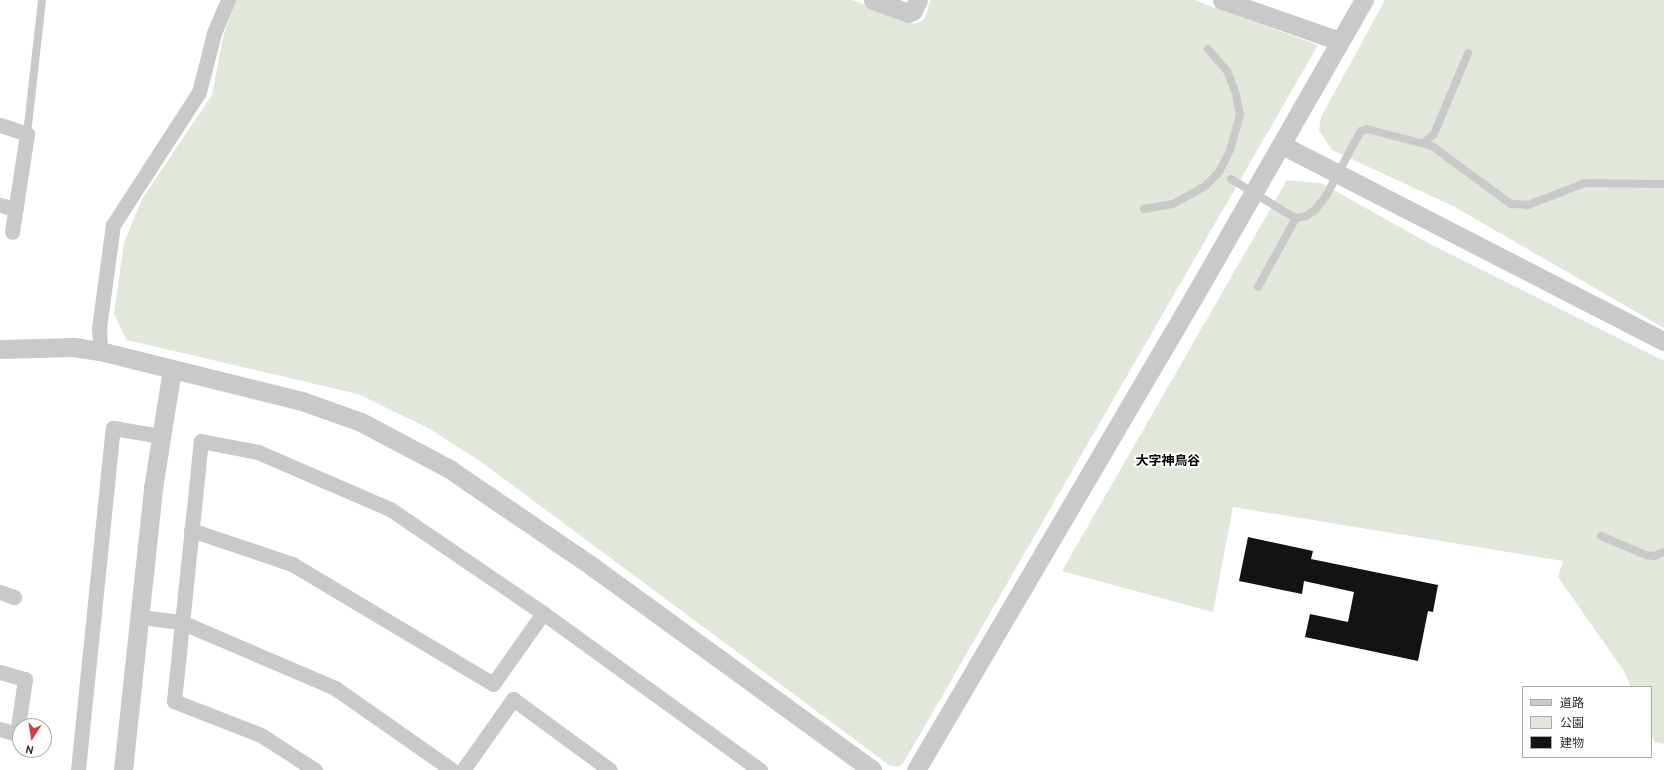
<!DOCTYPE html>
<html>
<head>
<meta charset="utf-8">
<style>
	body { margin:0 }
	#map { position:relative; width:1664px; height:770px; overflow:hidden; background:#fff; font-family:Overpass,"Noto Sans JP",sans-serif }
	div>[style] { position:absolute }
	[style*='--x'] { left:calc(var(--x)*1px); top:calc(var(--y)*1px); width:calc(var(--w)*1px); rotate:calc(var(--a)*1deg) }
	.green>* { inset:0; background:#e1e8db }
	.building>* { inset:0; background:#131313 }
	.service>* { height:8px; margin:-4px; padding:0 4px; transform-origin:4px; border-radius:4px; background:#c9c9c9 }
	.minor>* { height:15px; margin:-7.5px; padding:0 7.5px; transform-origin:7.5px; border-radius:7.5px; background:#c9c9c9 }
	.tertiary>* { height:19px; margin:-9.5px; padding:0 9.5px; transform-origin:9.5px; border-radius:9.5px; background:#c9c9c9 }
	.service-bridge>* { height:8px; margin:-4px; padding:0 4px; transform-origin:4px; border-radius:4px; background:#c9c9c9 }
	span { translate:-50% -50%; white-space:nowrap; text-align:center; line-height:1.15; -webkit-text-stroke:4px #fff; paint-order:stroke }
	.quarter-label { font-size:13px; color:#000; font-weight:700 }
	.legend { position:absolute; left:1522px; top:686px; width:130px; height:72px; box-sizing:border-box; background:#fff; border:1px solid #ababab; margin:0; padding:5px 7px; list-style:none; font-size:12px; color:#2c2c2c }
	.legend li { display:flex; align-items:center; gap:8px; height:20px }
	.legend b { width:20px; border:1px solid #ababab }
	.north { position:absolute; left:12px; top:718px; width:40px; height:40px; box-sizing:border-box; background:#fff; border:1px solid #ababab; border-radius:50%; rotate:192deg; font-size:11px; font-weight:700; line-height:16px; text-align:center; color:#2c2c2c }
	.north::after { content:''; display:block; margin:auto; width:14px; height:18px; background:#d04043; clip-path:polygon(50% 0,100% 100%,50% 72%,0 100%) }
</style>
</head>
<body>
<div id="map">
	<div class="green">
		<i style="clip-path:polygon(236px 0,852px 0,915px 24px,925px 19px,930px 0,1194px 0,1318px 45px,904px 762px,898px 767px,889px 765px,484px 464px,430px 429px,358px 394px,127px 340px,114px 314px,124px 243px,142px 199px,212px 95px,223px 37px)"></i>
		<i style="clip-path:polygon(1385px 0,1664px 0,1664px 328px,1453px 206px,1332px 150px,1319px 130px,1321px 117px)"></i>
		<i style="clip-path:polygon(1287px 180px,1321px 183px,1430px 244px,1664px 361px,1664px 744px,1655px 742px,1651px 734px,1651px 687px,1631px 687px,1624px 671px,1558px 577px,1563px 561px,1233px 507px,1213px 612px,1062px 571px)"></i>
	</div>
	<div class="building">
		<i style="clip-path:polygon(1248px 537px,1313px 551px,1311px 559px,1438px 585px,1433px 612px,1428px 611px,1418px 661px,1305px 637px,1310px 614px,1348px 622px,1354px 592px,1304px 581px,1302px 594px,1239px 581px)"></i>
	</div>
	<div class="service">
		<i style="--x:27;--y:134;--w:135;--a:-83.6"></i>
		<i style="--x:1424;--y:143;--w:13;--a:-42"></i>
		<i style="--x:1434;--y:134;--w:88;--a:-67.2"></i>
		<i style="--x:1352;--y:147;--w:18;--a:-61"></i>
		<i style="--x:1361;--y:131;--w:6;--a:-18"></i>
		<i style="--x:1367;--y:129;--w:67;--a:14.7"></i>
		<i style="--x:1432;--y:146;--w:98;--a:36.3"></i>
		<i style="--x:1511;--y:204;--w:17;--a:3"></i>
		<i style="--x:1528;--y:205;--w:61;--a:-21.1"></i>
		<i style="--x:1585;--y:183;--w:79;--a:0.7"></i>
		<i style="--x:1144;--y:209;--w:29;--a:-10"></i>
		<i style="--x:1173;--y:204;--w:37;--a:-29"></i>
		<i style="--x:1205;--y:186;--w:20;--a:-45"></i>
		<i style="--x:1219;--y:172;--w:25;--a:-63"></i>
		<i style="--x:1230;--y:150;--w:36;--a:-74"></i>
		<i style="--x:1240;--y:115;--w:21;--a:-101"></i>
		<i style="--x:1236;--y:94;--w:25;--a:-111"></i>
		<i style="--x:1227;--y:71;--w:29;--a:-131"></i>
		<i style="--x:1285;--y:212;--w:13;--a:29"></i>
		<i style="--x:1296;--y:218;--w:10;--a:-11"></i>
		<i style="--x:1306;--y:216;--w:11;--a:-34"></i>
		<i style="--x:1315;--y:210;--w:18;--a:-52"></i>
		<i style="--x:1258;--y:287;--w:79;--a:-61.2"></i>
		<i style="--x:1601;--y:536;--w:49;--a:22.9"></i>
		<i style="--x:1646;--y:555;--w:8;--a:7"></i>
		<i style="--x:1654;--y:556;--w:11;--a:-22"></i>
	</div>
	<div class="minor">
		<i style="--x:0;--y:125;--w:28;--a:18"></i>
		<i style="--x:27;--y:134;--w:99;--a:98.7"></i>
		<i style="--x:0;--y:205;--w:16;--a:14"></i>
		<i style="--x:100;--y:351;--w:23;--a:-92"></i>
		<i style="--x:99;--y:328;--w:104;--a:-82.3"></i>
		<i style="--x:113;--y:225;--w:158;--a:-57.1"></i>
		<i style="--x:199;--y:92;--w:61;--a:-75.7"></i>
		<i style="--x:214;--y:33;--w:36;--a:-67"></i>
		<i style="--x:191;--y:530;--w:107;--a:18.6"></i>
		<i style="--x:292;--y:564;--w:234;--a:30.8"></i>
		<i style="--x:493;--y:684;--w:87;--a:-54.8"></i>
		<i style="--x:0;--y:592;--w:15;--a:20"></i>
		<i style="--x:141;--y:617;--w:40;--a:7.1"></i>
		<i style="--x:181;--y:622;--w:168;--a:23.2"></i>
		<i style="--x:335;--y:688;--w:143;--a:35"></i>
		<i style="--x:0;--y:672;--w:26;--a:16"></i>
		<i style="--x:25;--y:679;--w:56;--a:98.3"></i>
		<i style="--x:17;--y:734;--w:18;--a:-164"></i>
		<i style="--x:78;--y:770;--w:344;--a:-84.2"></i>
		<i style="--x:113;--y:428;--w:49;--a:9.5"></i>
		<i style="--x:315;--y:770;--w:64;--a:-147.1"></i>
		<i style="--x:261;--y:735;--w:93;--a:-158.7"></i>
		<i style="--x:174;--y:701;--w:261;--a:-84.1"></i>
		<i style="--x:201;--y:441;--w:58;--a:10.9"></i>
		<i style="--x:258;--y:452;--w:144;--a:23.4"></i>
		<i style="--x:390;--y:509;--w:185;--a:34.2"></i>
		<i style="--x:543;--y:613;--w:268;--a:35.9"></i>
		<i style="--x:463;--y:770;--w:87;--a:-54.8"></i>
		<i style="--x:513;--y:699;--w:120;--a:36.2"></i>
	</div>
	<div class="tertiary">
		<i style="--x:873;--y:0;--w:37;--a:20"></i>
		<i style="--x:908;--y:13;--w:5;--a:-22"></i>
		<i style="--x:913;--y:11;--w:12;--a:-66"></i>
		<i style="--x:1222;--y:0;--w:125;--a:19.2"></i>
		<i style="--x:1282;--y:145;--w:429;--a:27.2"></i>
		<i style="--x:0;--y:349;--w:74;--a:-1.5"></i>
		<i style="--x:74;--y:347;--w:26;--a:9"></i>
		<i style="--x:100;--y:351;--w:208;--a:13.9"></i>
		<i style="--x:302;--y:401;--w:63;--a:19.6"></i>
		<i style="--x:361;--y:422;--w:98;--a:27.9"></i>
		<i style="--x:448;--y:468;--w:176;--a:34.3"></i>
		<i style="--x:593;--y:567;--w:345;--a:36"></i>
		<i style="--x:123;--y:770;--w:284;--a:-83.9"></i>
		<i style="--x:153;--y:488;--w:120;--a:-80.9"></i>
		<i style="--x:916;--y:770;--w:553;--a:-59.59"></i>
		<i style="--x:1196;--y:293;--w:338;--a:-60.2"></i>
	</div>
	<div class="service-bridge">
		<i style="--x:1231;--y:179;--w:63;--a:31.4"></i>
		<i style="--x:1326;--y:196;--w:55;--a:-62"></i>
	</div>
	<div class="quarter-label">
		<span style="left:1168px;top:462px">大字神鳥谷</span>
	</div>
	<ul class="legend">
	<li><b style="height:5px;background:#c9c9c9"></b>道路</li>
	<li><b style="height:11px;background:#e1e8db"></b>公園</li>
	<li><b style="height:11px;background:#131313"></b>建物</li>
	</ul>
	<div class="north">N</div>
</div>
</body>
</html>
